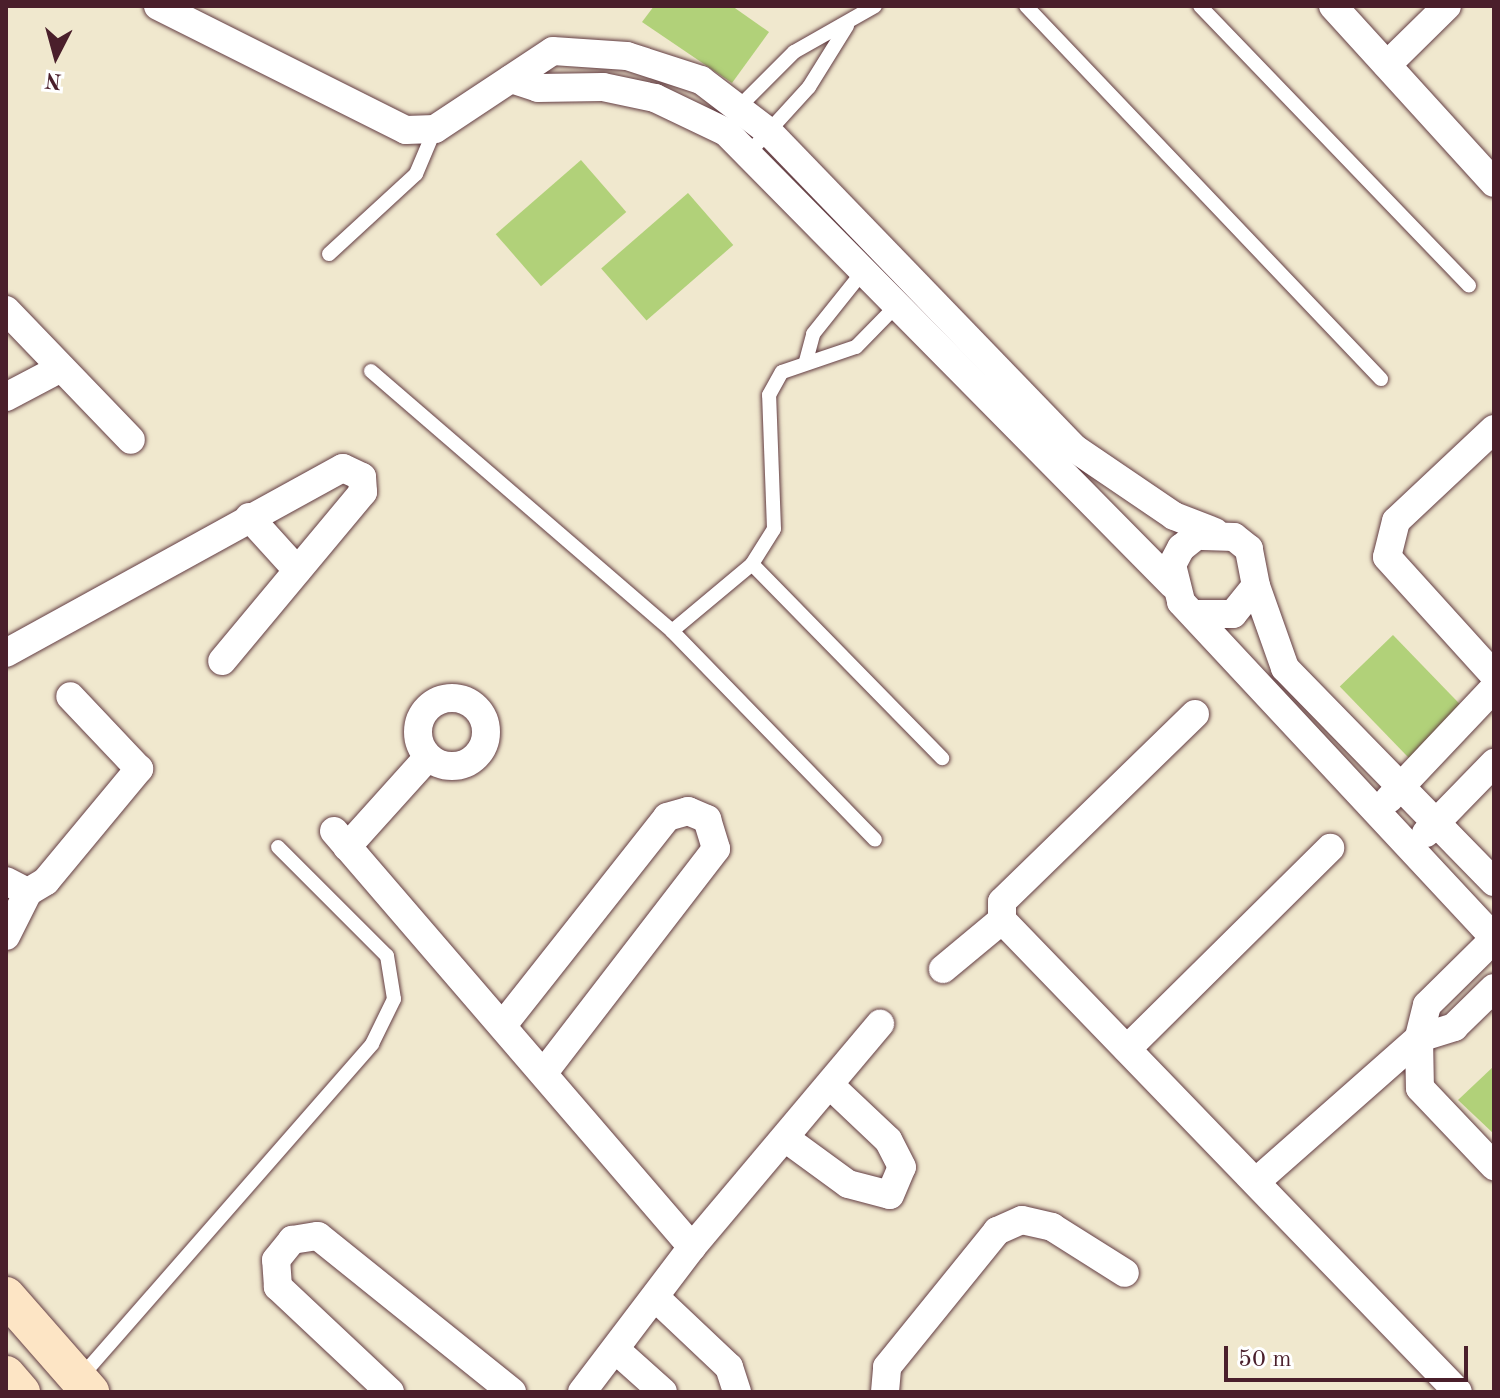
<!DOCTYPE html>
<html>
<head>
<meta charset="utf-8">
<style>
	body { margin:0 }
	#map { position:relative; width:1500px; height:1398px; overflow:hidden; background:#f0e8ce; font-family:"Old Standard TT",serif }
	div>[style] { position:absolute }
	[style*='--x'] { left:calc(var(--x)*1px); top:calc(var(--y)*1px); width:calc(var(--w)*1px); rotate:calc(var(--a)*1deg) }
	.green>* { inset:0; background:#b1d179; transform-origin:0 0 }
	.roads { filter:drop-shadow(0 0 2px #633d43) drop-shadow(0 0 2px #633d43) }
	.service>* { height:14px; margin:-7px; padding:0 7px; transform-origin:7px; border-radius:7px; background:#fff }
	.minor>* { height:28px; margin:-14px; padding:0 14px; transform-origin:14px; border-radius:14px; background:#fff }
	.minor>.ring { margin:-14px; padding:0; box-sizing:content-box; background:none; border:28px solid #fff; border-radius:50% }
	.secondary>* { height:38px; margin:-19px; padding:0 19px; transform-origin:19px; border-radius:19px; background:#fde5c5 }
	span { translate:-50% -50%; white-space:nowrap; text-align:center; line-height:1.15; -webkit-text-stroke:7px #fff; paint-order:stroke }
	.frame { position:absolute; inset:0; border:8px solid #4a1f2b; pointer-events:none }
	.north { position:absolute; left:16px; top:16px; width:80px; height:80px; -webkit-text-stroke:6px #fff; paint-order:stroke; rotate:186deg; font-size:22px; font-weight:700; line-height:32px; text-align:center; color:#4a1f2b }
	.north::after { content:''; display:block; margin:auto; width:28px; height:36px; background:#4a1f2b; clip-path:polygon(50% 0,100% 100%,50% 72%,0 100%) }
	.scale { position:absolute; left:1224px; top:1346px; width:244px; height:36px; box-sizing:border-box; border:4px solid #4a1f2b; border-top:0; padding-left:10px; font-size:24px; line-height:28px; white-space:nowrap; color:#4a1f2b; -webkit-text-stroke:6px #fff; paint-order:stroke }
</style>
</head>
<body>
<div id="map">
	<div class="green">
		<i style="clip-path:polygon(654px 6px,732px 6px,769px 32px,732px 83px,642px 22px)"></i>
		<i style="left:581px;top:160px;width:69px;height:113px;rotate:49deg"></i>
		<i style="left:688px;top:193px;width:69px;height:115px;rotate:49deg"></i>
		<i style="left:1393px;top:635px;width:103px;height:74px;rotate:46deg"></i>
		<i style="clip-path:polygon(1494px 1066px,1494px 1134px,1458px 1100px)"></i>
	</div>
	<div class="roads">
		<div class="service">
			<i style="--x:1026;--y:6;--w:515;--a:46.42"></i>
			<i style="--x:1200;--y:6;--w:388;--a:46.1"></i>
			<i style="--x:736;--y:110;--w:82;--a:-45"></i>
			<i style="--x:794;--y:52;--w:93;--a:-29.6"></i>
			<i style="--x:747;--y:155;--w:92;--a:-47.6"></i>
			<i style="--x:809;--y:87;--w:72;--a:-58.1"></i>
			<i style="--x:329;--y:254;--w:118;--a:-42.6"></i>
			<i style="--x:416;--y:174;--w:49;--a:-67.1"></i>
			<i style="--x:806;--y:361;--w:28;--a:-75"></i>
			<i style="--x:813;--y:334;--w:83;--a:-51.3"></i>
			<i style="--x:371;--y:371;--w:398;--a:40.8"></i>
			<i style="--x:672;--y:631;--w:104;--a:-39.9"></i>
			<i style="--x:752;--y:564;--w:41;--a:-57.8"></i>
			<i style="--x:774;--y:529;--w:134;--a:-92.1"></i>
			<i style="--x:769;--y:395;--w:26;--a:-61"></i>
			<i style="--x:782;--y:372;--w:78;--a:-18.7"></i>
			<i style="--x:856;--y:347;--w:60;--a:-45.7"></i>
			<i style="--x:752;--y:564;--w:272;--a:45.6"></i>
			<i style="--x:672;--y:631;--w:291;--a:45.8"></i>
			<i style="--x:79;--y:1379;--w:445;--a:-48.8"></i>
			<i style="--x:372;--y:1044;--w:50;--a:-63.9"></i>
			<i style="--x:394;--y:999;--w:44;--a:-99.2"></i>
			<i style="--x:387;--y:956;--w:154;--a:-135"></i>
		</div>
		<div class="minor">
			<i style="--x:158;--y:6;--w:277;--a:26.6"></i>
			<i style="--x:406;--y:130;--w:29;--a:-2"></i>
			<i style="--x:435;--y:129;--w:141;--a:-33.5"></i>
			<i style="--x:553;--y:51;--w:74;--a:3.9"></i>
			<i style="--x:627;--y:56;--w:78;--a:18"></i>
			<i style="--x:701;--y:80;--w:86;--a:37.4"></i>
			<i style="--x:769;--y:132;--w:439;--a:46"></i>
			<i style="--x:1074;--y:448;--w:121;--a:34.2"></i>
			<i style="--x:1174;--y:516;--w:44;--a:21.3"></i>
			<i style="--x:1333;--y:6;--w:239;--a:47.7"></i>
			<i style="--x:1387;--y:65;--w:84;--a:-44.5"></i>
			<i style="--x:511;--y:79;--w:28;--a:18"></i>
			<i style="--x:538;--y:88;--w:65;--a:-0.9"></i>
			<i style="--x:603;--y:87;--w:53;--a:11.9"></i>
			<i style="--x:655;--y:98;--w:79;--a:25.6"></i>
			<i style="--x:726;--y:132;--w:636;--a:45.38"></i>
			<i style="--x:6;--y:310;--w:180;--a:46.1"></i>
			<i style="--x:6;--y:397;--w:62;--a:-27.8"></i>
			<i style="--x:1494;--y:429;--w:134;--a:136.8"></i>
			<i style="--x:1396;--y:521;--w:37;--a:104"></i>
			<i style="--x:1387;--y:557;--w:159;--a:47.8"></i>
			<i style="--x:249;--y:517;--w:72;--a:47.8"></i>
			<i style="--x:1256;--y:586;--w:87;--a:70.5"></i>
			<i style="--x:1285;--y:668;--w:299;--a:45.7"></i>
			<i style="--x:1197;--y:614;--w:36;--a:0"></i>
			<i style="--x:1233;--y:614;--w:36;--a:-51"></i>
			<i style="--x:1256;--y:586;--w:38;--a:-101"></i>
			<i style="--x:1249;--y:549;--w:19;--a:-141"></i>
			<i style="--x:1234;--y:537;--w:38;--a:-178"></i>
			<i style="--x:1196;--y:536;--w:19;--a:141"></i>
			<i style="--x:1181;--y:548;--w:19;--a:118"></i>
			<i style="--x:1172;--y:565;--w:38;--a:76"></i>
			<i style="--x:1181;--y:602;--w:459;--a:47"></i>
			<i style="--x:6;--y:653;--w:384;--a:-28.8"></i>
			<i style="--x:343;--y:468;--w:21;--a:25"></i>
			<i style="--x:362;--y:477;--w:15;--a:86"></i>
			<i style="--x:363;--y:492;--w:220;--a:129.8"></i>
			<i class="ring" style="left:418px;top:698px;width:40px;height:40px"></i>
			<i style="--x:1195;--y:714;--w:269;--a:135.8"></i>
			<i style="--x:1002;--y:902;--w:18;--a:90"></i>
			<i style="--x:1002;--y:920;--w:656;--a:45.99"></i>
			<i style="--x:1389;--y:799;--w:153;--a:-46.6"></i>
			<i style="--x:334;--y:831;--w:549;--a:49.29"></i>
			<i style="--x:1426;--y:833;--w:98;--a:-45.8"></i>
			<i style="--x:347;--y:847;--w:121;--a:-48"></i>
			<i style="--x:6;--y:881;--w:25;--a:27"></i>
			<i style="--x:28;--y:892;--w:21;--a:-31"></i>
			<i style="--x:46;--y:881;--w:146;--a:-50.3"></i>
			<i style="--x:139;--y:769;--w:100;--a:-133.4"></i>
			<i style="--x:6;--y:936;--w:49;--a:-63.4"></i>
			<i style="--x:1494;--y:939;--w:94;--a:135.4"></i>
			<i style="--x:1427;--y:1005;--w:34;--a:104"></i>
			<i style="--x:1419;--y:1038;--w:37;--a:-17"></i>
			<i style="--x:1454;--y:1027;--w:56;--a:-44.3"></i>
			<i style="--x:943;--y:969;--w:77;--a:-39.7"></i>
			<i style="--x:503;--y:1025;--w:265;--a:-51.7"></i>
			<i style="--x:667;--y:817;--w:22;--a:-16"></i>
			<i style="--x:688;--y:811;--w:21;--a:23"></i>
			<i style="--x:707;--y:819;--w:31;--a:73"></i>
			<i style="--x:716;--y:849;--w:282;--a:127.6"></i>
			<i style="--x:1419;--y:1038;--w:50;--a:88.9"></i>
			<i style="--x:1420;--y:1088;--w:108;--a:46.5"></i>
			<i style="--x:1127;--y:1049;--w:286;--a:-44.7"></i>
			<i style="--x:785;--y:1138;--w:78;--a:36.1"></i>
			<i style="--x:848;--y:1184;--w:43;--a:14.7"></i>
			<i style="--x:890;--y:1195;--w:30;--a:-67"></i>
			<i style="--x:902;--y:1167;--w:30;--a:-117"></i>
			<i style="--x:888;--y:1140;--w:77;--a:-136.6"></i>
			<i style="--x:1258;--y:1180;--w:215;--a:-41.4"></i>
			<i style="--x:657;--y:1299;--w:99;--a:43.4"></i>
			<i style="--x:729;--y:1367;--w:26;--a:72"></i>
			<i style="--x:616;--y:1350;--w:63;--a:41.8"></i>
			<i style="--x:390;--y:1392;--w:154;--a:-136.8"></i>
			<i style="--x:278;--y:1287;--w:27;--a:-94"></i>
			<i style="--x:276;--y:1260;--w:26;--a:-51"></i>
			<i style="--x:292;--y:1240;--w:26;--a:-9"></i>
			<i style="--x:318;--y:1236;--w:249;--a:38.8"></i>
			<i style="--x:582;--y:1392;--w:182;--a:-52.8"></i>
			<i style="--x:692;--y:1247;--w:292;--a:-49.9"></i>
			<i style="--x:885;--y:1392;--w:25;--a:-85"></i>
			<i style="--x:887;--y:1367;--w:175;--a:-51"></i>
			<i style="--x:997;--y:1231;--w:27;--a:-24"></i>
			<i style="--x:1022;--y:1220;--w:31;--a:13"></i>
			<i style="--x:1052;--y:1227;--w:86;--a:32.2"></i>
		</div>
		<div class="secondary">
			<i style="--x:6;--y:1296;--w:128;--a:48.8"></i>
			<i style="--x:6;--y:1375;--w:23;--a:49"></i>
		</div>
	</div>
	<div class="frame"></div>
	<div class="north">N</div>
	<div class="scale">50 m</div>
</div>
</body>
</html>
